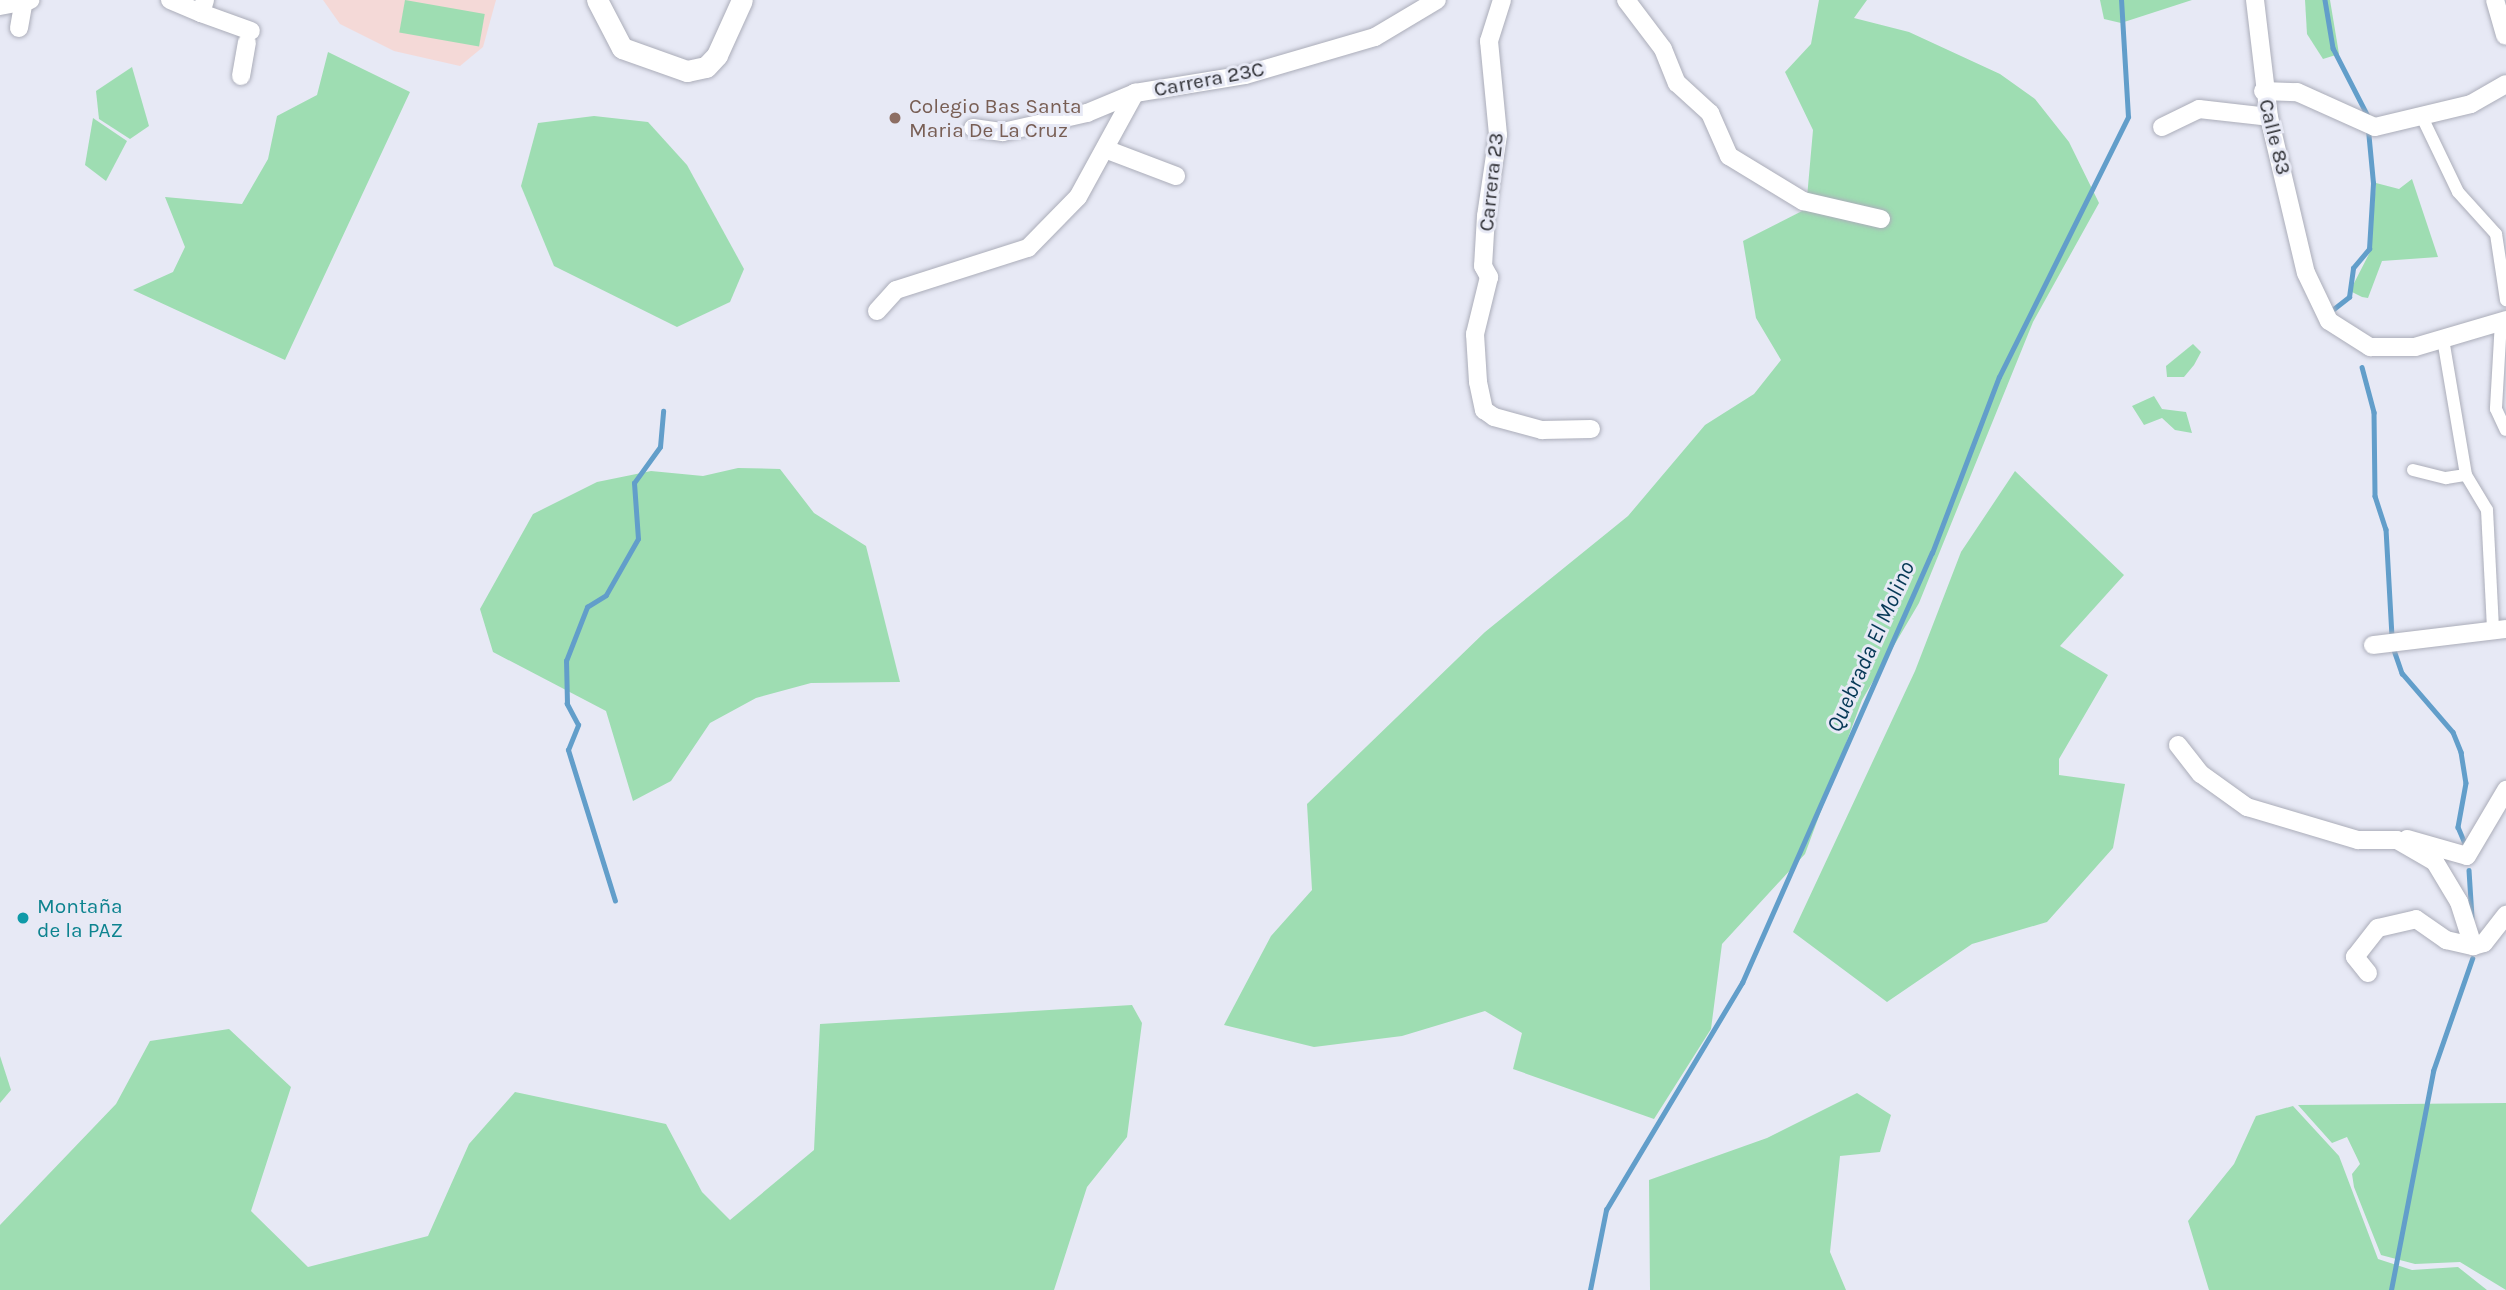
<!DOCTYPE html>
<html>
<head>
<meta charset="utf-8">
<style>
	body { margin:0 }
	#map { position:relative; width:2506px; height:1290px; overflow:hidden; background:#e7e9f5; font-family:Karla,sans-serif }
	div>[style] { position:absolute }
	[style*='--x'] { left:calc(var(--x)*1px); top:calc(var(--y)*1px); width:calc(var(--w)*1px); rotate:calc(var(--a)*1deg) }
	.education>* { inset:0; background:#f4d9d7 }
	.green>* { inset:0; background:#9eddb2; transform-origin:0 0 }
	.stream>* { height:4.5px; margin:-2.25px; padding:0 2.25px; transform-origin:2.25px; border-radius:2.25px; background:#629eca }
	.roads { filter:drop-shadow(0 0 2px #abadb9) drop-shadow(0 0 2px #abadb9) }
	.pedestrian>* { height:12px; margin:-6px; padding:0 6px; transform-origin:6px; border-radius:6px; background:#fff }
	.minor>* { height:18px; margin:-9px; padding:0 9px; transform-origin:9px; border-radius:9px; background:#fff }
	.tertiary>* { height:21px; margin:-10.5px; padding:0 10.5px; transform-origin:10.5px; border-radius:10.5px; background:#fff }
	.dots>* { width:19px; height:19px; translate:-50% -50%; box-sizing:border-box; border:4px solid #e7e9f5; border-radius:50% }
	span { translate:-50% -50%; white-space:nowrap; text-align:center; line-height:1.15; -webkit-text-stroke:6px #e7e9f5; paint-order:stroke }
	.street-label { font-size:21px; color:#2f3035 }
	.education-label { font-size:21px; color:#785e54 }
	.left { translate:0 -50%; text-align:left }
	.culture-label { font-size:21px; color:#0d838f }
	.water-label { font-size:23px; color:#063856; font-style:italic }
</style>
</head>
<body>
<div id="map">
	<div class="education">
		<i style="clip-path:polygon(323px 0,496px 0,483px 47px,460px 66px,394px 51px,340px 24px)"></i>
	</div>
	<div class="green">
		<i style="left:405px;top:0;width:81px;height:33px;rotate:10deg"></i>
		<i style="clip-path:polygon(1819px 0,1867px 0,1854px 18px,1909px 32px,2000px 74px,2035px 99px,2069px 142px,2099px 203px,2033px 322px,1919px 603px,1862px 700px,1805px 854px,1722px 944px,1711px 1029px,1654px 1119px,1513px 1069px,1522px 1033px,1485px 1011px,1402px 1036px,1314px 1047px,1224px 1025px,1271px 936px,1312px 890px,1307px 804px,1485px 632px,1628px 516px,1705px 425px,1754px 394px,1781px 360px,1756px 318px,1743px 241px,1806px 209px,1813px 130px,1785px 72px,1811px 44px)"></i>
		<i style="clip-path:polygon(2100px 0,2192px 0,2121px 23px,2104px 19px)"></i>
		<i style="clip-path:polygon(2305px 0,2330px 0,2339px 54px,2323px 59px,2307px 34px)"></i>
		<i style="clip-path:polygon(328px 52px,410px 92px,285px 360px,133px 290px,173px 272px,185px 247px,165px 197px,242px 204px,268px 159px,277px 116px,317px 95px)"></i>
		<i style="clip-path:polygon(132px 67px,149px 126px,130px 139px,99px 119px,96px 91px)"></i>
		<i style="clip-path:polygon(594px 116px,648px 122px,687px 165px,744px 269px,730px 302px,677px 327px,554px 266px,521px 186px,538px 123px)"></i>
		<i style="clip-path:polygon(93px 118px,127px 141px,106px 181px,85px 165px)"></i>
		<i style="clip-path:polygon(2412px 179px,2438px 257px,2382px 261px,2368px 298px,2362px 297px,2350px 291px,2370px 252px,2376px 183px,2399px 189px)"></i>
		<i style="clip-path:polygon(2193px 344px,2201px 352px,2194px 365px,2184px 377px,2167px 377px,2166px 366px)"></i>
		<i style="clip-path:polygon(2154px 396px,2162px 409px,2186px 412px,2192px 433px,2175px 430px,2162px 418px,2144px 425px,2132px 406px)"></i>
		<i style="clip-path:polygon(738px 468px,780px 469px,814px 513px,866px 546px,900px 682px,811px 683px,756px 698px,710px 723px,671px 781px,633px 801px,606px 711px,493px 652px,480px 609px,533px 514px,597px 482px,651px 471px,703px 476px)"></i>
		<i style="clip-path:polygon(2015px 471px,2124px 575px,2060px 646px,2108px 675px,2059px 759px,2059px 775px,2125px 784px,2113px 848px,2047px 922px,1972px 944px,1887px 1002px,1793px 932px,1915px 671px,1961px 552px)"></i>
		<i style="clip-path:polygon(1132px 1005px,1142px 1023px,1127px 1137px,1087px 1187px,1054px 1290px,0 1290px,0 1225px,116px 1104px,150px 1041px,229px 1029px,291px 1087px,251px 1211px,308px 1267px,428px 1236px,469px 1144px,515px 1092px,666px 1124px,702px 1192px,730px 1220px,814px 1150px,820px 1024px)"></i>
		<i style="clip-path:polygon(0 1056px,11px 1090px,0 1103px)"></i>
		<i style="clip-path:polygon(1857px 1093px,1891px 1115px,1880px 1152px,1840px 1156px,1830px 1252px,1846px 1290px,1650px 1290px,1649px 1180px,1767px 1138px)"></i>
		<i style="clip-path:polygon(2506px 1103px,2506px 1290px,2460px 1262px,2415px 1264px,2381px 1255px,2354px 1187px,2352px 1174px,2360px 1164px,2347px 1137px,2332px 1143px,2298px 1105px)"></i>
		<i style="clip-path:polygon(2293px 1106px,2339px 1156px,2378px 1259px,2412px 1270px,2458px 1267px,2487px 1290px,2209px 1290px,2188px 1221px,2234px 1164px,2256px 1116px)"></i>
	</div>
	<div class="stream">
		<i style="--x:2325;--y:0;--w:49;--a:80.5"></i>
		<i style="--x:2333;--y:48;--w:79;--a:62.8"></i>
		<i style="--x:2331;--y:311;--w:23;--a:-38"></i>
		<i style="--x:2349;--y:297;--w:29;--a:-82"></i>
		<i style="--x:2353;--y:268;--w:25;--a:-50"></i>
		<i style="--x:2369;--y:249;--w:66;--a:-86.5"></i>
		<i style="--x:2373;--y:183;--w:53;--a:-95.4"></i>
		<i style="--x:2362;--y:367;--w:47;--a:75.1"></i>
		<i style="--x:2374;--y:412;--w:84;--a:89.3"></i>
		<i style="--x:2375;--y:496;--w:35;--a:72"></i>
		<i style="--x:2386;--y:529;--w:109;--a:86.8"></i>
		<i style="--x:2393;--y:647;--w:28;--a:71"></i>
		<i style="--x:2402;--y:673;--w:78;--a:49.2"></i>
		<i style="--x:2453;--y:732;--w:22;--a:68"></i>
		<i style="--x:2461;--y:752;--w:31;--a:81"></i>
		<i style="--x:2466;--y:783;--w:45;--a:100.3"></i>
		<i style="--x:2458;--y:827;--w:21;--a:67"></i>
		<i style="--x:2469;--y:870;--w:48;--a:86.4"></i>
		<i style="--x:615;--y:901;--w:158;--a:-107.3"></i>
		<i style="--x:568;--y:750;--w:27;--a:-68"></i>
		<i style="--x:578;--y:725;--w:24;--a:-118"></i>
		<i style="--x:567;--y:704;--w:43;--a:-91.3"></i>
		<i style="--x:566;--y:661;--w:58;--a:-68.7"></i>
		<i style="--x:587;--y:607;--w:22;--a:-32"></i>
		<i style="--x:606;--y:595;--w:64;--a:-60.3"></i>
		<i style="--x:638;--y:539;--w:56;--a:-94.1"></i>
		<i style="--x:634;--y:483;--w:44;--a:-54.2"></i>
		<i style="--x:660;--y:447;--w:36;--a:-85"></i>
		<i style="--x:1590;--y:1290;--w:82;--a:-78.7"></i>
		<i style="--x:1606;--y:1210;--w:265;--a:-59.1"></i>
		<i style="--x:1742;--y:983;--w:470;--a:-66.2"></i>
		<i style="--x:1932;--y:553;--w:188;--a:-69.2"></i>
		<i style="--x:1999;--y:377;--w:290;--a:-63.6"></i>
		<i style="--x:2128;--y:117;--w:117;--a:-93.4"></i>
		<i style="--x:2391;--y:1290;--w:223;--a:-79.1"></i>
		<i style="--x:2433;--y:1071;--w:119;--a:-70.8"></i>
	</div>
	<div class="roads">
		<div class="pedestrian">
			<i style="--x:2421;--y:115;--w:85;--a:64.3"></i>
			<i style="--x:2458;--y:192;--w:57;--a:47.9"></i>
			<i style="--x:2496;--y:234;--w:67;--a:81.4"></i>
			<i style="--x:2501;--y:321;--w:88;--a:93.3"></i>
			<i style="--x:2496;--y:409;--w:23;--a:65"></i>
			<i style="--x:2413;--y:470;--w:34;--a:14"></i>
			<i style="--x:2446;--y:478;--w:20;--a:-9"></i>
			<i style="--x:2466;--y:475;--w:138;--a:-99.6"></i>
			<i style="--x:2466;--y:475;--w:41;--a:59"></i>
			<i style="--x:2487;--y:510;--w:120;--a:87.1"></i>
		</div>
		<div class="minor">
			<i style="--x:170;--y:0;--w:34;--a:23"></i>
			<i style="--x:201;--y:13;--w:14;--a:-73"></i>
			<i style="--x:1502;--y:0;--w:43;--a:107.6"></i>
			<i style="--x:1489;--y:41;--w:94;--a:84.5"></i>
			<i style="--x:1498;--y:135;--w:82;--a:98.4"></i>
			<i style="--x:1486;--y:216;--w:50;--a:93.4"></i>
			<i style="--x:1483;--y:266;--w:13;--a:61"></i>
			<i style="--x:1489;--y:277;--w:59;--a:103.8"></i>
			<i style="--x:1475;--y:334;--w:48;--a:86.4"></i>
			<i style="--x:1478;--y:382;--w:29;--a:78"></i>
			<i style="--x:1484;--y:410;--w:12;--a:35"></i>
			<i style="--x:1494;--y:417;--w:50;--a:15.2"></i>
			<i style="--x:1542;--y:430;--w:49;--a:-1.2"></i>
			<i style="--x:1626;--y:0;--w:61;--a:52.9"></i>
			<i style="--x:1663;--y:49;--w:37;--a:68"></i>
			<i style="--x:1677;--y:83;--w:45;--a:42.3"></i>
			<i style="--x:1710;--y:113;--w:47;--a:66.2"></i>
			<i style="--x:1729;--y:156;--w:87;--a:31.3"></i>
			<i style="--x:1803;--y:201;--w:80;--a:13"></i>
			<i style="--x:2255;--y:0;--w:118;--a:83.2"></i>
			<i style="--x:2269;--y:117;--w:160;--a:76.7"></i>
			<i style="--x:2306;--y:273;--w:53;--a:64.4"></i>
			<i style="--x:2329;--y:321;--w:49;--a:32.4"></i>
			<i style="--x:2370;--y:347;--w:45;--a:0"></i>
			<i style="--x:2415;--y:347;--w:95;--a:-16.5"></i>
			<i style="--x:2495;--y:0;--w:37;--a:74"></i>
			<i style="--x:0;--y:6;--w:31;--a:-11"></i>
			<i style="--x:201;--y:13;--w:53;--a:19.8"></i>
			<i style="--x:19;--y:28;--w:23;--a:-80"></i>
			<i style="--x:241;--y:76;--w:34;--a:-80"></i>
			<i style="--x:2263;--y:91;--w:34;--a:2"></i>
			<i style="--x:2297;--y:92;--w:85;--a:24.2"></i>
			<i style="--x:2375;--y:127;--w:99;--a:-13.5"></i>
			<i style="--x:2471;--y:104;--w:40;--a:-29.7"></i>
			<i style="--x:2162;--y:127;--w:41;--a:-25.9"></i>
			<i style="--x:2199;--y:109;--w:70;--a:6.5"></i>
			<i style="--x:973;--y:128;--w:30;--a:8"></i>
			<i style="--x:1003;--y:132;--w:86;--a:-12.7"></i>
			<i style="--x:1087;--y:113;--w:52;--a:-22.6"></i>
			<i style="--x:1135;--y:93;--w:111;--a:-9.3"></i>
			<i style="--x:1245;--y:75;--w:135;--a:-16.3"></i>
			<i style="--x:1375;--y:37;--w:72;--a:-30.8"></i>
			<i style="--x:1105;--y:149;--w:76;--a:20.8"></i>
			<i style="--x:877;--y:311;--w:28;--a:-48"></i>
			<i style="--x:896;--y:290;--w:139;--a:-17.7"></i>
			<i style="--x:1028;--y:248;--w:71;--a:-45.6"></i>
			<i style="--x:1078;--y:197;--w:119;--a:-61.3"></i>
			<i style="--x:2373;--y:645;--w:134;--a:-6.9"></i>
			<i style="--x:2178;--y:745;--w:37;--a:52"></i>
			<i style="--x:2201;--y:774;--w:57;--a:35.7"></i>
			<i style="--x:2247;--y:807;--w:116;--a:16.6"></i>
			<i style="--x:2358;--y:840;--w:39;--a:0"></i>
			<i style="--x:2397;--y:840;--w:44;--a:30.1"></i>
			<i style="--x:2435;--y:862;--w:47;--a:59"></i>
			<i style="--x:2459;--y:902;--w:46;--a:72.3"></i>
			<i style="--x:2407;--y:839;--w:62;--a:15.8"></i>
			<i style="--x:2467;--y:856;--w:77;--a:-59.4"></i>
			<i style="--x:2368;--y:973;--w:21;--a:-129"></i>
			<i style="--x:2355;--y:957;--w:37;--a:-52"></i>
			<i style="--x:2378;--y:928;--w:39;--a:-13"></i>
			<i style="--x:2416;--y:919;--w:37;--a:35"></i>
			<i style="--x:2446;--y:940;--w:28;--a:13"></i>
			<i style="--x:2473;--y:946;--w:11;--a:-15"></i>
			<i style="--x:2484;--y:943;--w:36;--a:-52"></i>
		</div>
		<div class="tertiary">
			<i style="--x:597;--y:0;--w:54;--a:62.5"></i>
			<i style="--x:622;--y:48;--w:69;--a:19.5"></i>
			<i style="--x:687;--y:71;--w:19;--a:-12"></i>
			<i style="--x:706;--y:67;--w:16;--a:-47"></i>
			<i style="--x:717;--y:55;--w:60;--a:-65.6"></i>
		</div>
	</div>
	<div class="dots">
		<i style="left:895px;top:118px;background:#8d6e63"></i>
		<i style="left:23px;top:918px;background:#0f9aa8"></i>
	</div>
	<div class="street-label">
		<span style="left:1209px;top:79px;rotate:-11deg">Carrera 23C</span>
		<span style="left:2275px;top:137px;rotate:76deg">Calle 83</span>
		<span style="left:1491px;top:182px;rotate:-84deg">Carrera 23</span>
	</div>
	<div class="education-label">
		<span class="left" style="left:909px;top:118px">Colegio Bas Santa<br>Maria De La Cruz</span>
	</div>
	<div class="culture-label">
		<span class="left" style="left:37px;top:918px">Montaña<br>de la PAZ</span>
	</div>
	<div class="water-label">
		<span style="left:1871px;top:647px;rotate:-66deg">Quebrada El Molino</span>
	</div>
</div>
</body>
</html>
